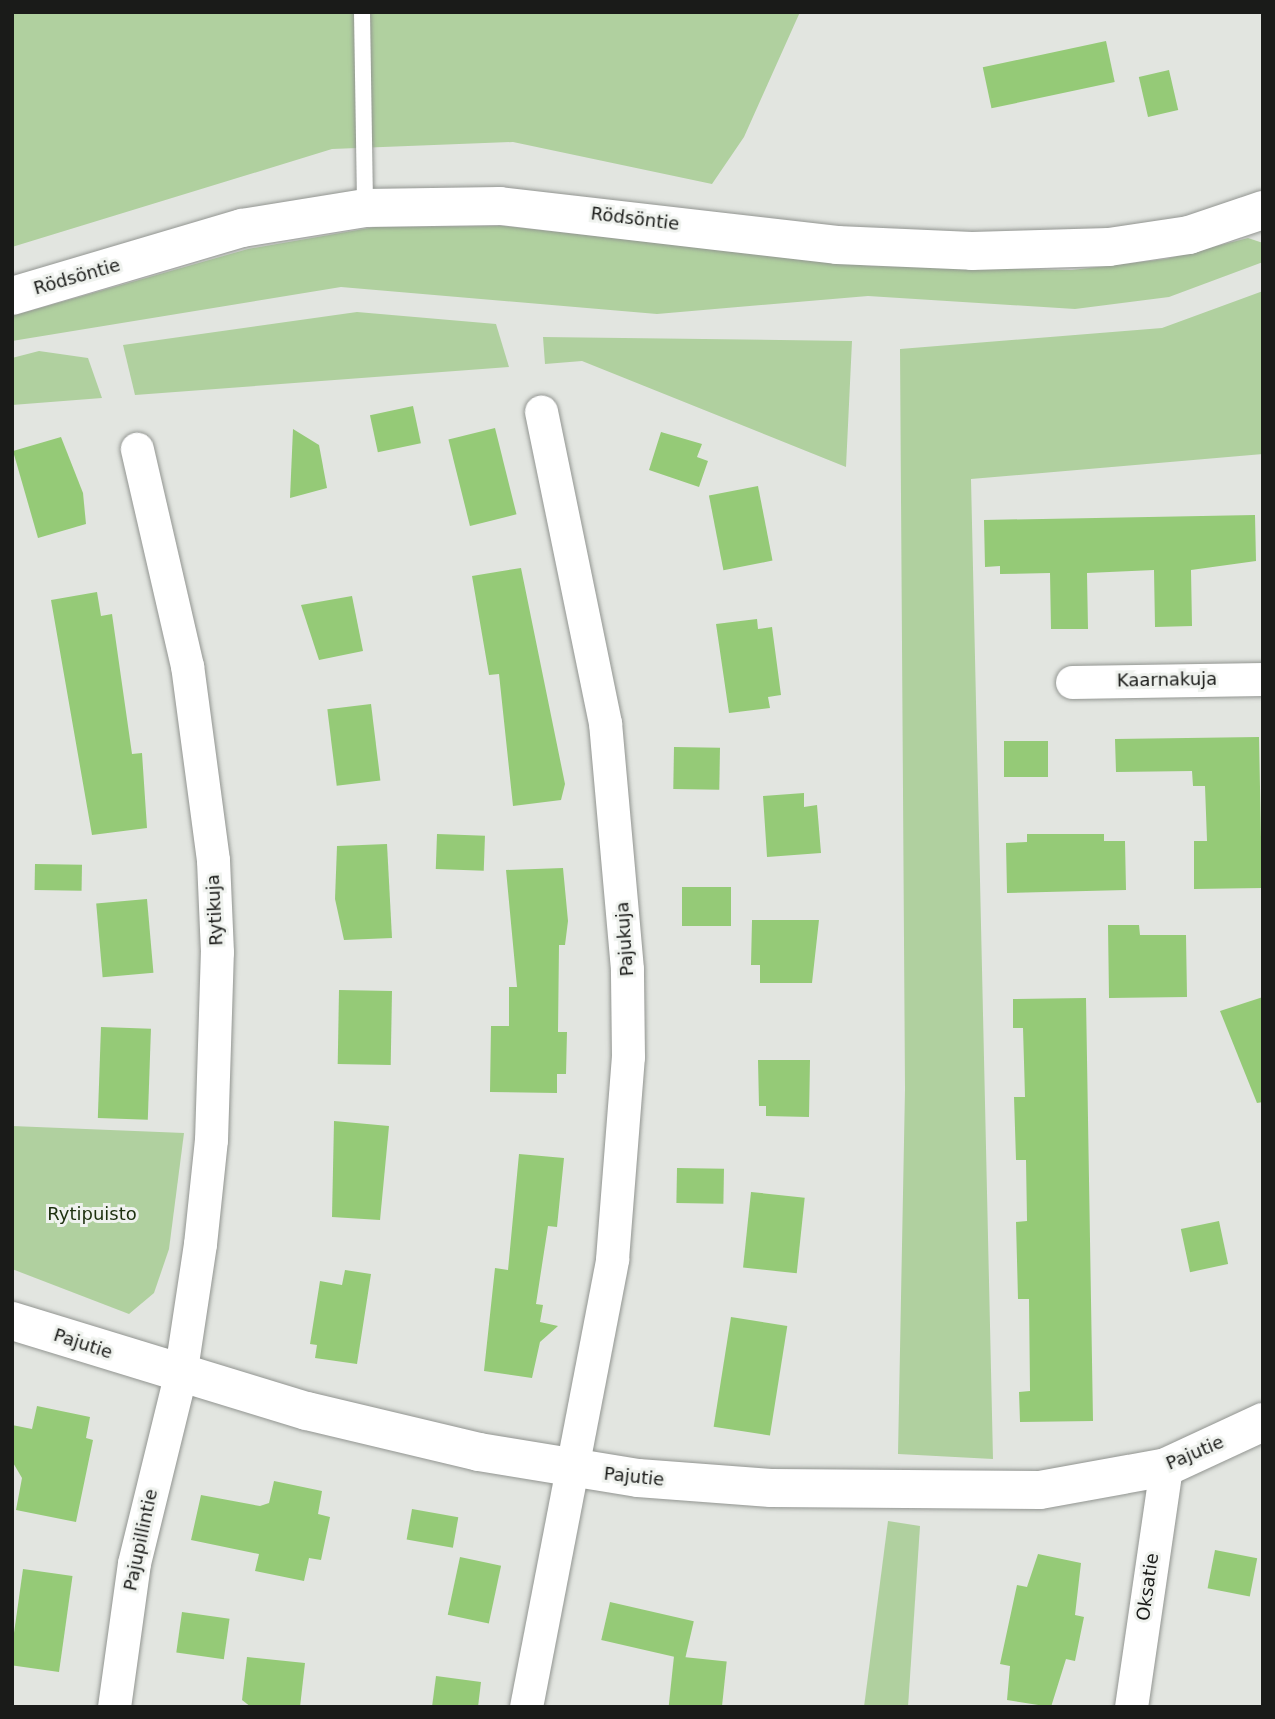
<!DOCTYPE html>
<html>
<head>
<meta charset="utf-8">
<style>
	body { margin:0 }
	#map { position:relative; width:1275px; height:1719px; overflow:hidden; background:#e2e5e0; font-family:"DejaVu Sans",sans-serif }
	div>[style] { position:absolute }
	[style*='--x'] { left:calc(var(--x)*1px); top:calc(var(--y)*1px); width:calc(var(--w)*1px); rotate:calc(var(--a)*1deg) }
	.green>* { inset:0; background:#b0d09f }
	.building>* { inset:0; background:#95ca77; transform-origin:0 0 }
	.roads { filter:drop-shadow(0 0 2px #929591) drop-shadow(0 0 2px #929591) }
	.service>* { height:16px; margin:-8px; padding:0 8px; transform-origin:8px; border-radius:8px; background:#fff }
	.minor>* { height:33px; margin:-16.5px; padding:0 16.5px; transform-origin:16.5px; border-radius:16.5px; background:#fff }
	.tertiary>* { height:38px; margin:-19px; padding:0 19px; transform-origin:19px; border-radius:19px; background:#fff }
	span { translate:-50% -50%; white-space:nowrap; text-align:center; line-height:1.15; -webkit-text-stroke:6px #eff2ee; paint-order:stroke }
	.street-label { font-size:18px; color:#1a1b19 }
	.park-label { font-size:18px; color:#1c300e }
	.frame { position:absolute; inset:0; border:14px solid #1a1b19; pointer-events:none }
</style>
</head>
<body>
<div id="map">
	<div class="green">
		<i style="clip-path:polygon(12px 12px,800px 12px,744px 137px,712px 184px,513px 142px,332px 149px,12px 247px)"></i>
		<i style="clip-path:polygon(504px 226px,871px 266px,1072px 270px,1166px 259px,1248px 238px,1263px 243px,1263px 262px,1169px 297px,1075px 309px,868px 296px,657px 314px,341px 287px,12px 341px,12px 316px,248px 249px,375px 227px)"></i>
		<i style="clip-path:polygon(1263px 291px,1263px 454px,971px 479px,993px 1459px,898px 1454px,905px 1089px,900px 349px,1162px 328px)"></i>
		<i style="clip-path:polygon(357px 312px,496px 324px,509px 367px,135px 395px,123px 345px)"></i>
		<i style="clip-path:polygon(543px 337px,852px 341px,846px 467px,582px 361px,545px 364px)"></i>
		<i style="clip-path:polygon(39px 351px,88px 358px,102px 398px,12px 405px,12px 358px)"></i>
		<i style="clip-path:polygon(12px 1126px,184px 1133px,169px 1249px,154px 1293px,129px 1314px,12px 1269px)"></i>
		<i style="clip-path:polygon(888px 1521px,920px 1526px,908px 1707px,864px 1707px)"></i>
	</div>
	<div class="building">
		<i style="left:1106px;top:41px;width:42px;height:126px;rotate:78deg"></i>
		<i style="left:1169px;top:70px;width:41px;height:31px;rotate:77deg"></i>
		<i style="left:413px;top:406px;width:38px;height:44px;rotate:78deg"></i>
		<i style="left:495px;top:428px;width:89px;height:48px;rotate:76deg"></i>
		<i style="clip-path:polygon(293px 429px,319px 445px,327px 488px,290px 498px)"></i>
		<i style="clip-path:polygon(661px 432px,702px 444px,697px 457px,708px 461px,699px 487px,649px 470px)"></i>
		<i style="clip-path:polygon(61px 437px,83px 493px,86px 524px,38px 538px,13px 451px)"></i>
		<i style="left:758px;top:486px;width:76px;height:50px;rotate:79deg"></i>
		<i style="clip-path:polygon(1255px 515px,1256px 561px,1191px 570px,1192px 626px,1155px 627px,1154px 570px,1087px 573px,1088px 629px,1051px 629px,1050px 573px,1000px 574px,1000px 566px,985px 567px,984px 520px)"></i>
		<i style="clip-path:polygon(521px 568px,565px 784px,561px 800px,513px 806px,499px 674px,489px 675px,472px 576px)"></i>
		<i style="clip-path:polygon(97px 592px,101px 616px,112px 614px,132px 754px,142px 753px,147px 828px,92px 835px,51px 600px)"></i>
		<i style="clip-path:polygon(352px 596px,363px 651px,319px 660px,301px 605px)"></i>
		<i style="clip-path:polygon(757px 619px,758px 629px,772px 627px,781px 695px,768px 697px,770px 708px,729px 713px,716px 624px)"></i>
		<i style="left:371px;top:704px;width:77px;height:44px;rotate:83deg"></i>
		<i style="clip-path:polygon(1259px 737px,1262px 888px,1194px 889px,1194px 841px,1207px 841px,1205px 786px,1193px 786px,1192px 771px,1116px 772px,1115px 739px)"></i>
		<i style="left:1048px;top:741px;width:36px;height:44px;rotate:90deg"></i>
		<i style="left:674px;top:747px;width:46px;height:42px;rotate:1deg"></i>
		<i style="clip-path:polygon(804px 793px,804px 807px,817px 805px,821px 853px,767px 857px,763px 796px)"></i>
		<i style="left:437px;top:834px;width:48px;height:35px;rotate:2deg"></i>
		<i style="clip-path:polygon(1027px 834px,1104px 834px,1104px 841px,1125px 841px,1126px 890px,1007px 893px,1006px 843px,1027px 842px)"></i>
		<i style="clip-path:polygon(387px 844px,392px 938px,344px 940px,335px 899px,337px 846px)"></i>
		<i style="left:35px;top:864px;width:47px;height:26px;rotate:1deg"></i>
		<i style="clip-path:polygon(563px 868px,568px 921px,565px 945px,559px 945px,558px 1032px,567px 1032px,566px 1074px,557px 1074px,557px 1093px,490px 1092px,491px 1026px,509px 1026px,509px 987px,517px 987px,506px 870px)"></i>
		<i style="left:682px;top:887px;width:49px;height:39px"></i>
		<i style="left:147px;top:899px;width:74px;height:51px;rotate:85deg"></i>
		<i style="clip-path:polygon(752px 920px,819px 920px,812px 983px,760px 983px,760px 965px,751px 965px)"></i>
		<i style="clip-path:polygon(1108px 925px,1139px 925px,1140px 935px,1186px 935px,1187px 997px,1109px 998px)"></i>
		<i style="left:339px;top:990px;width:53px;height:74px;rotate:1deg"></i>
		<i style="clip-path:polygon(1263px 997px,1263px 1102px,1257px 1103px,1220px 1011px)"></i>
		<i style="clip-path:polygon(1086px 998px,1093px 1421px,1020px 1422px,1019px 1392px,1030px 1391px,1029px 1299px,1018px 1299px,1016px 1222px,1027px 1221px,1026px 1160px,1016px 1160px,1014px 1097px,1025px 1097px,1023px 1028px,1013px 1028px,1013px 999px)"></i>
		<i style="left:101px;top:1027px;width:50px;height:91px;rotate:2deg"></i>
		<i style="clip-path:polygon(758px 1060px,810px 1060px,809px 1117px,766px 1116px,766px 1106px,759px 1106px)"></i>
		<i style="clip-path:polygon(334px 1121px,389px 1126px,380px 1220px,332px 1217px)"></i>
		<i style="clip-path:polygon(519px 1154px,564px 1158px,557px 1227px,548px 1226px,536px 1304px,543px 1305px,540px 1322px,558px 1326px,540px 1342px,532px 1378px,484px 1371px,495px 1268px,508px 1270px)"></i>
		<i style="left:677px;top:1168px;width:47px;height:35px;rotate:1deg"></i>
		<i style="left:751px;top:1192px;width:54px;height:76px;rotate:6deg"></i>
		<i style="left:1219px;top:1221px;width:44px;height:39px;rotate:78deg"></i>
		<i style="clip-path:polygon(345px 1270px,371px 1274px,357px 1364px,315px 1358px,317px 1345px,310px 1344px,320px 1281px,342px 1285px)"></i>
		<i style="left:731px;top:1317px;width:57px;height:111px;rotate:9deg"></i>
		<i style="clip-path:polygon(37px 1406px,90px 1417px,86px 1438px,93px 1440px,76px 1522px,16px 1510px,22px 1478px,12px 1461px,12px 1425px,32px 1429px)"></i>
		<i style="clip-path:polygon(274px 1481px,322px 1491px,318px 1514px,330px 1517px,321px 1560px,309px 1558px,304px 1581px,255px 1571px,259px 1554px,191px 1540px,201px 1495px,260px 1506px,269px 1503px)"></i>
		<i style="left:412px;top:1509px;width:47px;height:31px;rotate:10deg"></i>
		<i style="left:1215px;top:1550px;width:43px;height:39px;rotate:11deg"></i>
		<i style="clip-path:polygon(1038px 1554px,1081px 1563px,1075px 1615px,1084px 1617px,1075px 1661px,1066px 1659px,1051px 1707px,1007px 1700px,1010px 1666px,1000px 1664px,1017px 1585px,1027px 1587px)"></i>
		<i style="left:460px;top:1557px;width:42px;height:59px;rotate:12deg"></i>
		<i style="left:23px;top:1569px;width:50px;height:97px;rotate:8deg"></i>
		<i style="left:610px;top:1602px;width:86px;height:39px;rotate:13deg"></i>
		<i style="left:182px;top:1612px;width:48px;height:41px;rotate:8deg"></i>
		<i style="left:674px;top:1656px;width:53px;height:51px;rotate:6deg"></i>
		<i style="clip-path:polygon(247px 1657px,305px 1663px,300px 1707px,251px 1707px,242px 1700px)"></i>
		<i style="clip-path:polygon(436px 1676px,481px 1682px,478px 1707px,432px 1707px)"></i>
	</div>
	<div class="roads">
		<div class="service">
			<i style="--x:362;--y:12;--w:196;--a:89.1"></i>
		</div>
		<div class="minor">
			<i style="--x:1072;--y:682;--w:191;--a:-0.9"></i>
			<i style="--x:114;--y:1707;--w:145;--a:-82.1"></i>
			<i style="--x:134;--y:1563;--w:193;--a:-76.2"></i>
			<i style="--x:180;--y:1376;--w:134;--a:-81.4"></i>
			<i style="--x:200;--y:1244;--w:105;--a:-84"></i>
			<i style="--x:211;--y:1140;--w:188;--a:-88.2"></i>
			<i style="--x:217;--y:952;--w:92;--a:-92.5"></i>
			<i style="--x:213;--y:860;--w:196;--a:-97.6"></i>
			<i style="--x:187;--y:666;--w:223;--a:-103"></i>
			<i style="--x:526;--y:1707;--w:456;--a:-79.1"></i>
			<i style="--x:612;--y:1259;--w:203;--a:-85.5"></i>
			<i style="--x:628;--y:1057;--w:88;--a:-90.7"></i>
			<i style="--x:627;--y:969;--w:247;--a:-95.1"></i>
			<i style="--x:605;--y:723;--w:318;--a:-101.6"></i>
			<i style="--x:1131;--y:1707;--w:243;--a:-81.7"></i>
		</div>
		<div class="tertiary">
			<i style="--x:12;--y:296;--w:240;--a:-16.5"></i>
			<i style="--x:242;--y:228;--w:125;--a:-9.2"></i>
			<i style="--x:365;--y:208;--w:135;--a:-0.8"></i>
			<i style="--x:500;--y:206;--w:339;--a:6.6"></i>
			<i style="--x:837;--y:245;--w:135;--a:2.5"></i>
			<i style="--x:972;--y:251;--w:137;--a:-1.7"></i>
			<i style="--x:1109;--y:247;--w:81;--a:-8.5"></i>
			<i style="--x:1189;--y:235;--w:78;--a:-18.7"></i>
			<i style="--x:12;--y:1321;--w:308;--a:17"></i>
			<i style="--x:307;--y:1411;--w:177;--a:13.4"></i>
			<i style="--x:479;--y:1452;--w:161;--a:9.3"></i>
			<i style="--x:638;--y:1478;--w:133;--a:4.3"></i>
			<i style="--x:771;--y:1488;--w:269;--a:0.4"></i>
			<i style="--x:1040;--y:1490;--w:128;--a:-10.3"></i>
			<i style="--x:1166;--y:1467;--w:107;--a:-24.9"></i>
		</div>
	</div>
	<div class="street-label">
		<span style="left:635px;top:219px;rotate:7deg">Rödsöntie</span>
		<span style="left:77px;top:277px;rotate:-16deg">Rödsöntie</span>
		<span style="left:1167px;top:680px;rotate:-1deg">Kaarnakuja</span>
		<span style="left:215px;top:910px;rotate:-93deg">Rytikuja</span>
		<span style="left:625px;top:939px;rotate:-94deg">Pajukuja</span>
		<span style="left:83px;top:1344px;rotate:18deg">Pajutie</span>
		<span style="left:1195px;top:1453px;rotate:-23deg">Pajutie</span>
		<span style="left:634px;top:1477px;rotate:6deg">Pajutie</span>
		<span style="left:141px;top:1540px;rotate:-78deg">Pajupillintie</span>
		<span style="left:1148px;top:1587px;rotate:-82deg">Oksatie</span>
	</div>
	<div class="park-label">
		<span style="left:92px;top:1214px">Rytipuisto</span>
	</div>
	<div class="frame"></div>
</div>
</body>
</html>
